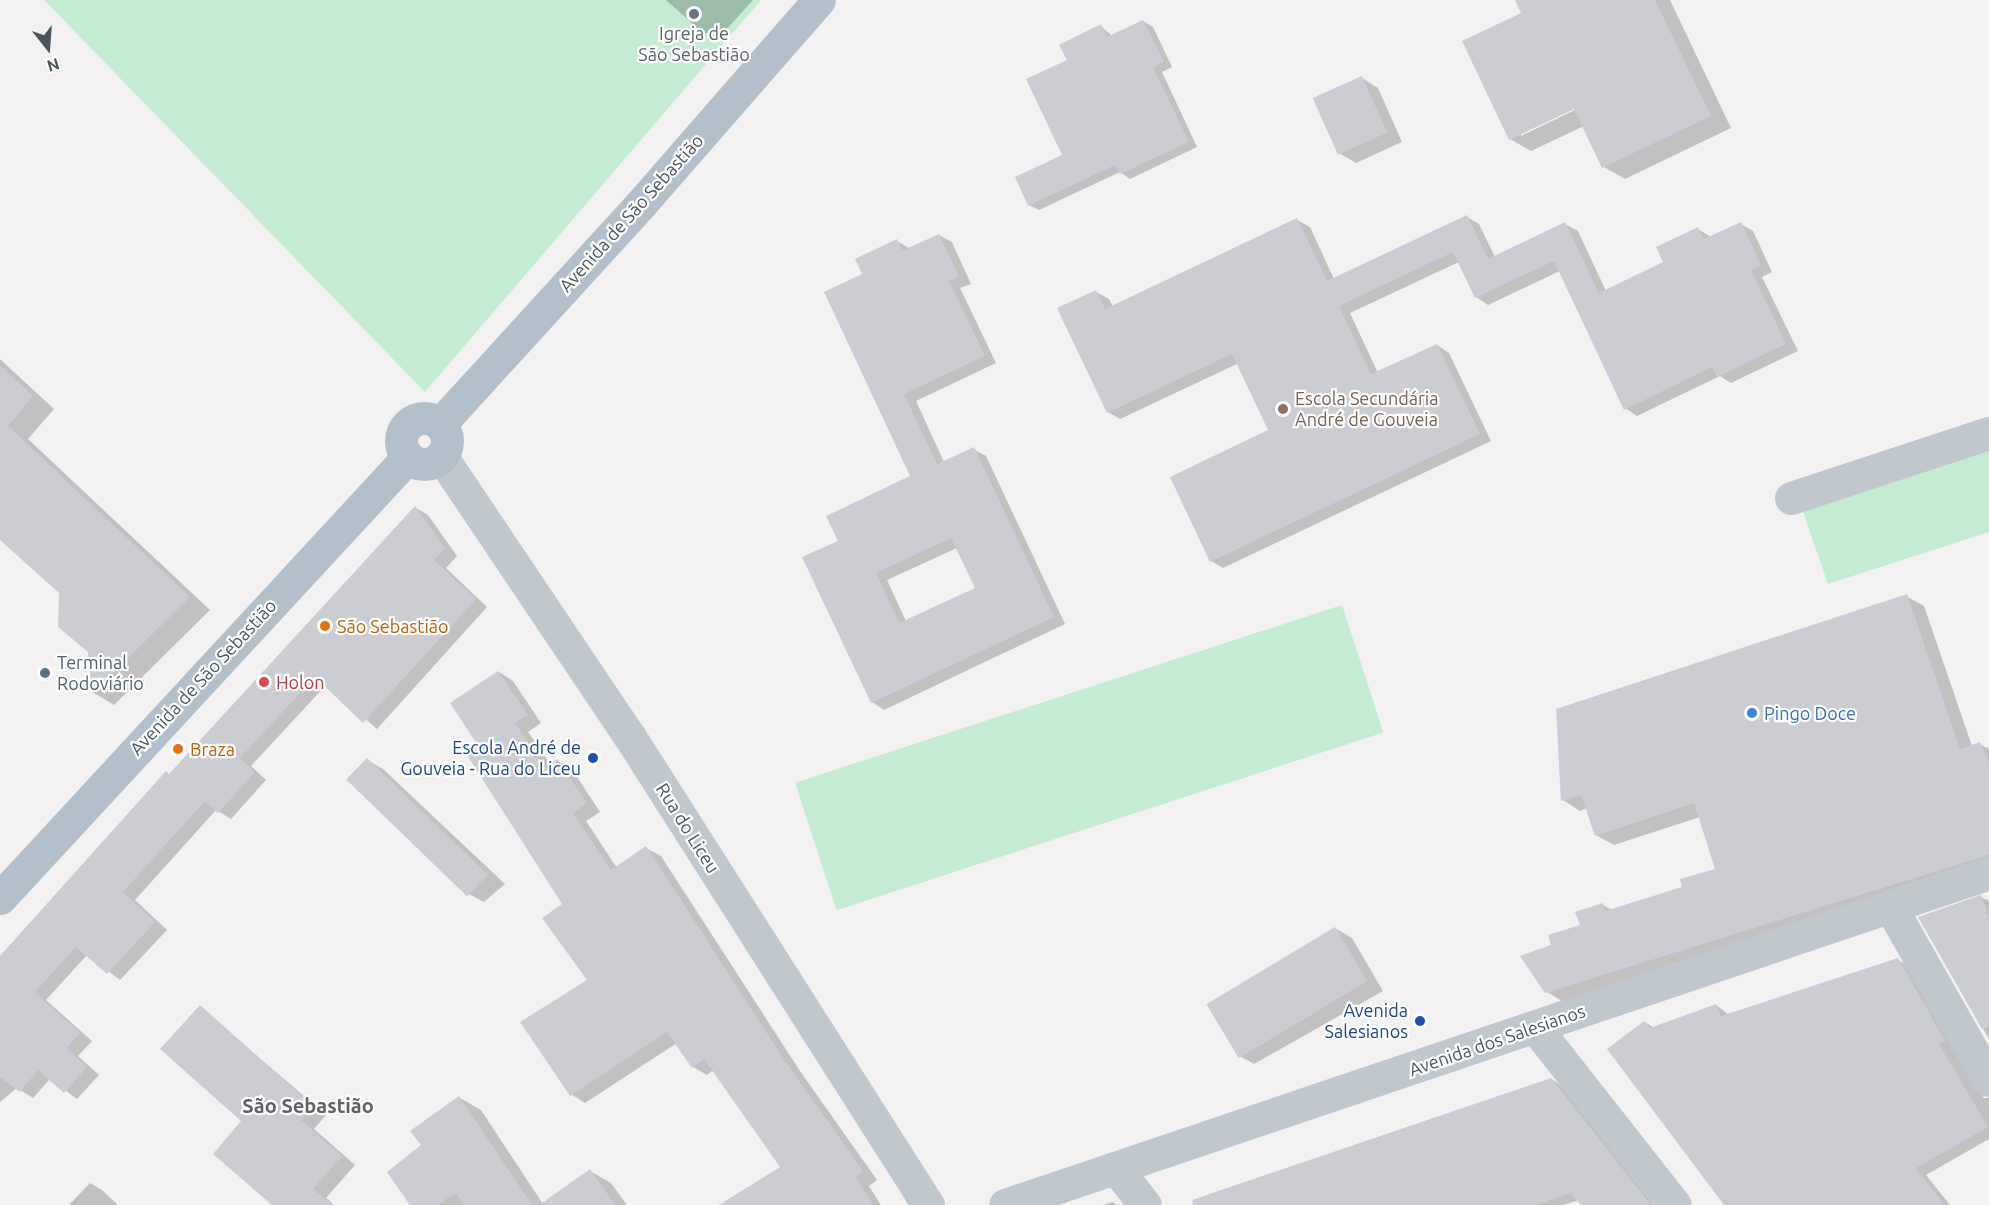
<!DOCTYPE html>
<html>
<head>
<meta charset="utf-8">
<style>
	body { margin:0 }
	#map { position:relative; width:1989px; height:1205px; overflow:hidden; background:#f3f1f1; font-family:Ubuntu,sans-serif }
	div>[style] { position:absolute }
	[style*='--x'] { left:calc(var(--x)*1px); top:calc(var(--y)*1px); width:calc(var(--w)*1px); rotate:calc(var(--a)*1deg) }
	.green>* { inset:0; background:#c4ecd2; transform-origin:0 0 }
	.shadow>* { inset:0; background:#0003 }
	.building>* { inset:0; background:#cbcdd2; transform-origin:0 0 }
	.street>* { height:33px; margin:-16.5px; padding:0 16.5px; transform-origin:16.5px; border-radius:16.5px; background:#c0c8ce }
	.primary>* { height:33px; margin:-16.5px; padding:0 16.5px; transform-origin:16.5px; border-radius:16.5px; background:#b3c0cc }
	.primary>.ring { margin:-16.5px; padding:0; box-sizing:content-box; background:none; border:33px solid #b3c0cc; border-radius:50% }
	.dots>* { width:16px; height:16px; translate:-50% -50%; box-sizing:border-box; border:3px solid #fff; border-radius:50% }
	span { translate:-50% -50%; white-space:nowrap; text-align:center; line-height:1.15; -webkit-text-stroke:4.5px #fff; paint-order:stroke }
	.worship-label { font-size:18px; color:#5b616d }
	.street-label { font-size:18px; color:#4a545c }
	.education-label { font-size:18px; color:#785e54 }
	.left { translate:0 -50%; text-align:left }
	.food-label { font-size:18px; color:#c56008 }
	.service-label { font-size:18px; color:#4e5e75 }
	.health-label { font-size:18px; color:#be3a42 }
	.shop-label { font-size:18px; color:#366cbe }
	.transit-label { font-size:18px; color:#164399 }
	.right { translate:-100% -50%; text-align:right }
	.neighbourhood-label { font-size:20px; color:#5e6165; font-weight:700 }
	.north { position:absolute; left:18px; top:18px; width:60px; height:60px; -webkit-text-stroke:4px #fff; paint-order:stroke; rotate:163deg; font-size:16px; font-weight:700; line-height:24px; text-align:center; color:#4a545c }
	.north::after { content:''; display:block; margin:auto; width:21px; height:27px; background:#4a545c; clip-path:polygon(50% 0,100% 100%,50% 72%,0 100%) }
</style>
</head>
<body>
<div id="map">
	<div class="green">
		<i style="clip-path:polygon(44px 0,761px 0,425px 392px)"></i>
		<i style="clip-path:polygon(1989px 448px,1989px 532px,1828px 584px,1802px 509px)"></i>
		<i style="left:1342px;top:605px;width:134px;height:575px;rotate:72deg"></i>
	</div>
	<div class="shadow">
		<i style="clip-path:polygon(666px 0,753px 0,717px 40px,696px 27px)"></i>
		<i style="clip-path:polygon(evenodd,1516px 0,1670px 0,1731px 128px,1625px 179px,1604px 167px,1584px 126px,1531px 151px,1510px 139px,1523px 14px,1516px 0,1580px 104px,1581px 107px,1521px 136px,1521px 133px,1580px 104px)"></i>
		<i style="clip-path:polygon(1143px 21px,1153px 27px,1172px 67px,1162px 72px,1197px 147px,1130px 179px,1120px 172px,1039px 210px,1029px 205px,1064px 156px,1069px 61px,1101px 26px,1112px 36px)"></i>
		<i style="clip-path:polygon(1362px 78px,1378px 88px,1402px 142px,1356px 163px,1339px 153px)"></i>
		<i style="clip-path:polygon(1467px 217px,1479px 224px,1495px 257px,1565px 224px,1578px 231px,1606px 291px,1665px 263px,1698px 229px,1711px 237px,1741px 224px,1753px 231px,1772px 272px,1762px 277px,1798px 351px,1731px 383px,1720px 376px,1637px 416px,1625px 408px,1560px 271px,1488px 305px,1476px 297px,1459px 262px,1350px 313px,1378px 373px,1437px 345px,1449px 353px,1491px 441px,1223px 568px,1211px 561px,1270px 431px,1239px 363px,1120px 419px,1108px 412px,1096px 292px,1109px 299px,1113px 307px,1297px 220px,1310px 227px,1334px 279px)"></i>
		<i style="clip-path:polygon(evenodd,939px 235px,952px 242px,971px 284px,960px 288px,996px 363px,916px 401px,944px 462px,973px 449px,986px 456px,1065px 624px,884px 710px,872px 702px,840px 541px,912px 477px,864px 275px,897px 241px,909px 248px,939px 235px,957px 548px,977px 589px,906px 621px,887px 580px,957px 548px)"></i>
		<i style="clip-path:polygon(0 359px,54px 409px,28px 439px,210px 610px,114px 705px,94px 693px,90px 652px,60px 593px,0 538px)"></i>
		<i style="clip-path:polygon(416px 508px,428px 515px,457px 556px,446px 568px,487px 607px,377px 729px,326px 685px,251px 766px,266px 780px,231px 819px,216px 810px,135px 900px,167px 930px,120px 980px,87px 955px,46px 1000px,92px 1041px,78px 1056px,99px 1075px,77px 1099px,50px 1079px,33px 1098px,17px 1088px,0 1102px,0 957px)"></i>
		<i style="clip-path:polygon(1906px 596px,1924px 606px,1972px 746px,1980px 744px,1989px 749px,1989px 870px,1565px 1003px,1547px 992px,1553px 946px,1582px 926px,1603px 905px,1612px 910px,1684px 888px,1717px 870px,1700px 817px,1614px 845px,1596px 835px,1587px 808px,1580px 811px,1563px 800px)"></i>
		<i style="clip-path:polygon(499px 672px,513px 681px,541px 723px,528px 732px,551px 765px,558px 761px,572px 769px,600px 812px,586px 821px,617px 868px,646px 848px,661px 856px,800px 1071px,877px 1180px,869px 1186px,881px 1205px,749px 1205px,782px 1167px,713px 1070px,707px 1075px,693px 1067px,677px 1043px,585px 1103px,571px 1094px,590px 981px)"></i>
		<i style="clip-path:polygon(367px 760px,383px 769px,505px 884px,484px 902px,467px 893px)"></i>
		<i style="clip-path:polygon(1981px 897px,1989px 901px,1989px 1039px,1920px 918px)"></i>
		<i style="clip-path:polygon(1335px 928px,1352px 938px,1383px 991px,1254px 1064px,1238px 1055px)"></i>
		<i style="clip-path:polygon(1898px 960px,1910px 967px,1984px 1098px,1989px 1098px,1989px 1139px,1926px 1175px,1950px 1205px,1726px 1205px,1645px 1022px,1654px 1028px,1716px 1005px,1729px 1015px)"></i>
		<i style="clip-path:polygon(200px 1007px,326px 1115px,314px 1129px,355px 1165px,326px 1198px,334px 1205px,275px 1205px)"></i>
		<i style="clip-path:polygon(1551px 1079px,1562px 1086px,1654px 1205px,1583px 1205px,1579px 1200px,1563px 1205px,1202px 1205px)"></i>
		<i style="clip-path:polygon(460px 1098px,481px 1110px,543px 1204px,590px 1171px,611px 1183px,627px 1205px,412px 1205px,423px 1146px)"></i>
		<i style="clip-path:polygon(90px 1183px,102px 1190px,118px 1205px,69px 1205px)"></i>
		<i style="clip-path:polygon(1112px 1202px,1117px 1205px,1103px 1205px)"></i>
	</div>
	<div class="building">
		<i style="clip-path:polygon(1515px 0,1655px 0,1711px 116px,1602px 168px,1574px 109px,1509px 140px,1462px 41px,1521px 13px)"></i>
		<i style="clip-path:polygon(1143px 20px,1164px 62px,1153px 67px,1189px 142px,1120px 174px,1115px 165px,1028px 206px,1015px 177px,1062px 155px,1026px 79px,1067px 60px,1059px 45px,1101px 24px,1107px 37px)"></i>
		<i style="left:1362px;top:76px;width:62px;height:54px;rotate:66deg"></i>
		<i style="clip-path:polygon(1467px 215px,1488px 259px,1565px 222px,1599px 293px,1663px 262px,1656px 247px,1698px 227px,1704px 239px,1741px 222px,1761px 265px,1751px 270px,1786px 344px,1717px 377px,1712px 367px,1624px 410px,1554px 261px,1475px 298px,1453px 252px,1339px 306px,1371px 374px,1437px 344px,1480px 434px,1210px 562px,1170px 477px,1268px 430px,1232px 354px,1107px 413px,1057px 308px,1096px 290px,1105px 309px,1297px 218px,1327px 281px)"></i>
		<i style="clip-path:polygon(evenodd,939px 234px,959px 277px,949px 281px,985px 356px,904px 394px,937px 464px,974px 447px,1054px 617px,871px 703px,802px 557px,838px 541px,826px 516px,910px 476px,824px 292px,862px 274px,855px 259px,897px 239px,902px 251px,939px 234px,951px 538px,975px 588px,899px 623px,876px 573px,951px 538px)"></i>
		<i style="clip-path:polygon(0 365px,33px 396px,8px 426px,190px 597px,92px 694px,88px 652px,58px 627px,59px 593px,0 540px)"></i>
		<i style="clip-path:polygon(415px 506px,445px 548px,434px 560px,476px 599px,363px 723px,315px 677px,240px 758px,255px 772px,218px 813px,205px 801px,123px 892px,155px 922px,107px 974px,76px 947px,35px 992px,80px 1033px,67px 1048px,87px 1067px,64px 1093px,38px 1070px,20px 1092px,0 1077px,0 956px,166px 771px,169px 774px)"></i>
		<i style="clip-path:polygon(1907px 594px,1960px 749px,1980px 742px,1989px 762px,1989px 855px,1545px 993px,1520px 956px,1551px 945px,1548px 935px,1580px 925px,1575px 912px,1603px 903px,1605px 911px,1682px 887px,1680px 879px,1715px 869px,1694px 803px,1595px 836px,1581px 795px,1561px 801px,1556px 709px)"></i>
		<i style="clip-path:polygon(498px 671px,528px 715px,515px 723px,545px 768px,557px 759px,587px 803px,573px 813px,611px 870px,646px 846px,785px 1061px,863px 1171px,856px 1177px,873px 1205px,719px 1205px,780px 1167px,704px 1059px,692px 1068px,667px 1032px,570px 1096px,520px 1022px,587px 980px,542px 918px,562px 904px,467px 755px,479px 747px,450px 703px)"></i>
		<i style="left:367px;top:758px;width:168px;height:30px;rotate:44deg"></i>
		<i style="clip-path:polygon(1981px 895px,1989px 919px,1989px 1026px,1982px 1029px,1918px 917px)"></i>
		<i style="left:1335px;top:927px;width:63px;height:150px;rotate:59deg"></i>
		<i style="clip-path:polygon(1898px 958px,1945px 1041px,1939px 1044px,1988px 1127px,1916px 1168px,1944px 1205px,1724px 1205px,1607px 1049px,1644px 1021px,1650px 1028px,1716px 1004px,1721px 1016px)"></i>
		<i style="clip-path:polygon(200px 1005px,313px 1106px,301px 1120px,342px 1156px,313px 1189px,332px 1205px,272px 1205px,213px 1154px,241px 1121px,160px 1049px)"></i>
		<i style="clip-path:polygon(1551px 1078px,1651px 1205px,1581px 1205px,1571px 1193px,1535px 1205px,1193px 1205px,1192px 1200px)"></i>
		<i style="clip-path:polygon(459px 1096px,532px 1205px,464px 1205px,456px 1193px,437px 1205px,410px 1205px,387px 1172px,421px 1145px,410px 1131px)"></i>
		<i style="clip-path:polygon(590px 1169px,615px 1205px,539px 1205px)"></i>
	</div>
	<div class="street">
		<i style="--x:441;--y:456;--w:339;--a:56.1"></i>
		<i style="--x:630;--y:737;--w:555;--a:57.51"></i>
		<i style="--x:1791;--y:498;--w:208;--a:-18.2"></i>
		<i style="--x:1890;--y:906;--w:200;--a:60.4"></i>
		<i style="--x:1535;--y:1027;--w:226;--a:51.8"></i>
		<i style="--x:1116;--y:1168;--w:47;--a:51.9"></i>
		<i style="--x:1005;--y:1205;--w:1038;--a:-18.64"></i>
	</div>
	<div class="primary">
		<i class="ring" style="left:401px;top:418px;width:13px;height:13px"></i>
		<i style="--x:440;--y:424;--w:297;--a:-47.6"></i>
		<i style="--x:640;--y:205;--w:272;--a:-48.9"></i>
		<i style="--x:0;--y:898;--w:601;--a:-47.23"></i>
	</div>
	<div class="dots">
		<i style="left:694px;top:14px;background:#6b7280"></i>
		<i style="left:1283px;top:409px;background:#8d6e63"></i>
		<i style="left:325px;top:626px;background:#e8710a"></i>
		<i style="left:45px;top:673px;background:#5c6f8a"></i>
		<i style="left:264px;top:682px;background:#e0444e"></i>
		<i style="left:1752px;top:713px;background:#3f7fe0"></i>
		<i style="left:178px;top:749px;background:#e8710a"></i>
		<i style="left:593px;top:758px;background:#1a4fb4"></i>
		<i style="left:1420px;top:1021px;background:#1a4fb4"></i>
	</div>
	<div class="worship-label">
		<span style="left:694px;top:44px">Igreja de<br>São Sebastião</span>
	</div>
	<div class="street-label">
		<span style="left:631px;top:213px;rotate:-48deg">Avenida de São Sebastião</span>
		<span style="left:203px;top:677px;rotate:-47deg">Avenida de São Sebastião</span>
		<span style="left:688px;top:828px;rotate:58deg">Rua do Liceu</span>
		<span style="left:1497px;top:1040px;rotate:-19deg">Avenida dos Salesianos</span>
	</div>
	<div class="education-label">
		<span class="left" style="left:1295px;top:409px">Escola Secundária<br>André de Gouveia</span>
	</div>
	<div class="food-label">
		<span class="left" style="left:337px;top:626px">São Sebastião</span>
		<span class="left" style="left:190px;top:749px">Braza</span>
	</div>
	<div class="service-label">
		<span class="left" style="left:57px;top:673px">Terminal<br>Rodoviário</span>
	</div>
	<div class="health-label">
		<span class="left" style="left:276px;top:682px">Holon</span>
	</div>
	<div class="shop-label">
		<span class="left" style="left:1764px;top:713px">Pingo Doce</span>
	</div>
	<div class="transit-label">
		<span class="right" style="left:581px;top:758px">Escola André de<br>Gouveia - Rua do Liceu</span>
		<span class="right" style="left:1408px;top:1021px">Avenida<br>Salesianos</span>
	</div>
	<div class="neighbourhood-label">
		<span style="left:308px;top:1105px">São Sebastião</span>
	</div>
	<div class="north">N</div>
</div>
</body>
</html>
